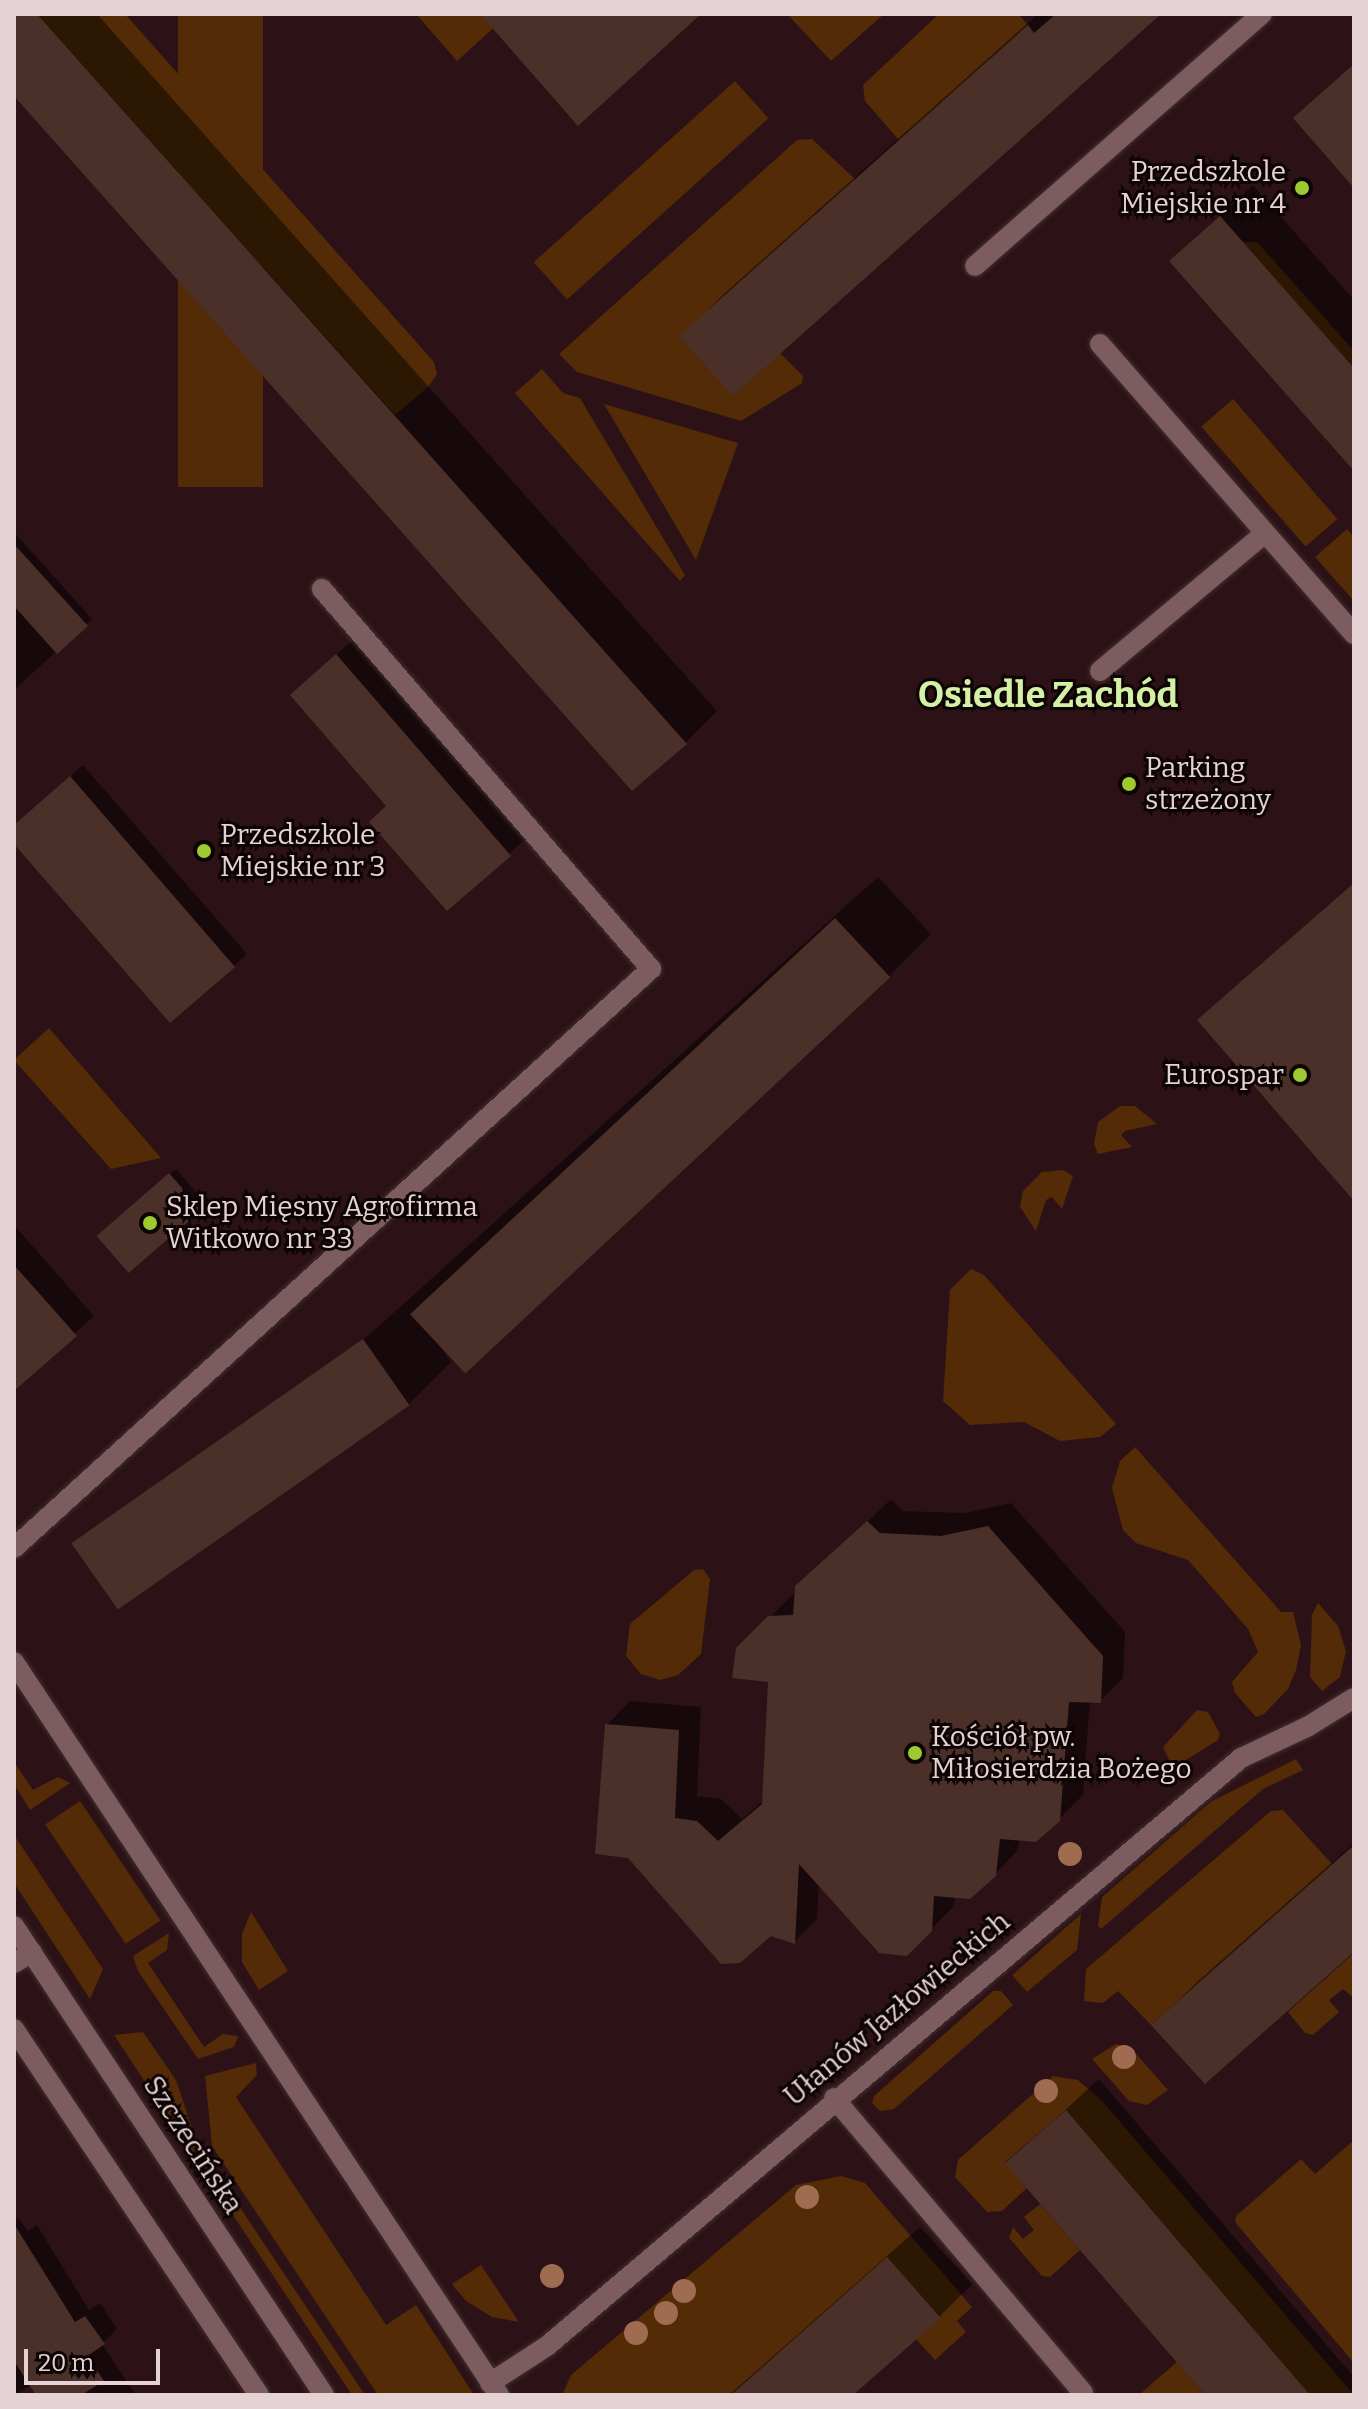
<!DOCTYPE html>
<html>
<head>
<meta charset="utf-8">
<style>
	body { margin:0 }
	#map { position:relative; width:1368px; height:2409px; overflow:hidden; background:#2c1216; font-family:Bitter,serif }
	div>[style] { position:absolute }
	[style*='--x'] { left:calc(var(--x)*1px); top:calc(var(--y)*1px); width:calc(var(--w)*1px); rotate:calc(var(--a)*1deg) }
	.green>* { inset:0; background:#532b07; transform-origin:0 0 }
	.shadow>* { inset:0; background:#0007; transform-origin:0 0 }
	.building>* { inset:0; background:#4b3029; transform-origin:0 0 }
	.roads { filter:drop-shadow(0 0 2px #402f31) drop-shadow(0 0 2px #402f31) }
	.minor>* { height:20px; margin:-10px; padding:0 10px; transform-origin:10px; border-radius:10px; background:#7d5c60 }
	.secondary>* { height:20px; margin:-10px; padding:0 10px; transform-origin:10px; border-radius:10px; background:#7d5c60 }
	.trees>* { width:24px; height:24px; margin:-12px; border-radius:50%; background:#9f6c51 }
	.dots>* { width:22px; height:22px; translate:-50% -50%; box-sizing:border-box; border:4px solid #0d0404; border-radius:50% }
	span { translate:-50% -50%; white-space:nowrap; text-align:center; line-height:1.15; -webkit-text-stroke:6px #0d0404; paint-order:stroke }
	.poi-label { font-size:28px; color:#e5d2d4 }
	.right { translate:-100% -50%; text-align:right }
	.left { translate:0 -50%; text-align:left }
	.street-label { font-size:28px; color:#e5d2d4 }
	.district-label { font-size:36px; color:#d4efa6; font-weight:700 }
	.frame { position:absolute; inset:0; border:16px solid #e5d2d4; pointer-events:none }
	.scale { position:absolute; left:24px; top:2349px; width:136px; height:36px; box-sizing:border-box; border:4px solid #e5d2d4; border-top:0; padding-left:10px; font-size:24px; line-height:28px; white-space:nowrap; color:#e5d2d4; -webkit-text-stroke:6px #0d0404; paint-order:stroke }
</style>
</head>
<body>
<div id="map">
	<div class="green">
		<i style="clip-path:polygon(37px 14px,125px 14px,434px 362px,437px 374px,429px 386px,395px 415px)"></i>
		<i style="left:178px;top:14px;width:85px;height:473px"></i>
		<i style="clip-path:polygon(416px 14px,509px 14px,457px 61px)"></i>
		<i style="clip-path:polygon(787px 14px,884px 14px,831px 61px)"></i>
		<i style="clip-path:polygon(939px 14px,1018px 14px,1028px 25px,986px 62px,949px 109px,941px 102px,899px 140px,865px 101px,863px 85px)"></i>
		<i style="left:735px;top:81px;width:50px;height:271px;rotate:48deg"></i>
		<i style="clip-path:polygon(812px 139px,855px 179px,814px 215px,821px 224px,780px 353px,803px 376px,802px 383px,741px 421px,577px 372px,559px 354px,797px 140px)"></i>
		<i style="clip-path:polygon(1243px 242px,1257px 242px,1354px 351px,1354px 368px)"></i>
		<i style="clip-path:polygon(542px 369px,563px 393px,580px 398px,685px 575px,680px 581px,515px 393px)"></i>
		<i style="left:1233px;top:399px;width:159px;height:42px;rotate:49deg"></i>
		<i style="clip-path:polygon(604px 404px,738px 443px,696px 560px)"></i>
		<i style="clip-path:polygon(1347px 529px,1354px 537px,1354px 601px,1315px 557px)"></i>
		<i style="clip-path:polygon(49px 1028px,161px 1158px,111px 1169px,14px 1060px)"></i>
		<i style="clip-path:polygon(1120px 1106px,1135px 1106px,1157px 1124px,1125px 1131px,1121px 1135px,1132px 1147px,1098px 1154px,1094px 1144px,1098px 1122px)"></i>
		<i style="clip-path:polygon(1063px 1170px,1073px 1176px,1062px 1209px,1052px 1197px,1046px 1200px,1036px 1231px,1020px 1207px,1023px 1191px,1042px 1172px)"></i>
		<i style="clip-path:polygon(971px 1269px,984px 1275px,1116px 1424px,1100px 1437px,1060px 1441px,1024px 1422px,970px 1425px,943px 1401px,950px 1290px)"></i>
		<i style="clip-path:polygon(1135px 1447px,1281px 1612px,1293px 1612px,1301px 1645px,1296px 1670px,1288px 1689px,1264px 1714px,1256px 1717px,1235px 1693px,1232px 1682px,1258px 1652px,1248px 1629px,1188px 1560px,1136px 1543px,1123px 1530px,1112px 1488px,1120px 1461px)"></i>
		<i style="clip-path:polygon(703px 1569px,710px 1579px,701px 1654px,678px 1675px,660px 1680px,641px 1674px,626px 1656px,630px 1624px,694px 1570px)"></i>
		<i style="clip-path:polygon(1318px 1603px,1338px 1626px,1346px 1651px,1340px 1677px,1322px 1691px,1310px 1677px,1312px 1615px)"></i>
		<i style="clip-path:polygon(1197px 1710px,1208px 1712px,1220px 1734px,1218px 1740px,1173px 1768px,1163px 1747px)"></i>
		<i style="clip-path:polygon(1296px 1759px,1303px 1770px,1263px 1789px,1101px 1929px,1098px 1926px,1102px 1897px,1212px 1801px)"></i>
		<i style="clip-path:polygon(14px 1762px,33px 1790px,58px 1777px,70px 1783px,30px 1810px,14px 1784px)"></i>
		<i style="left:80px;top:1801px;width:144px;height:42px;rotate:56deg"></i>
		<i style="clip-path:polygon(1283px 1810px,1332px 1864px,1151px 2025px,1118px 1991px,1103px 2003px,1084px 2001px,1086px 1969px,1271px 1811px)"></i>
		<i style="clip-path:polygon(14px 1835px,103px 1969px,90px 1999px,14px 1883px)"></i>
		<i style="clip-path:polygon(251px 1912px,288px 1971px,259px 1990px,242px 1962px,242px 1934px)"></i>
		<i style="clip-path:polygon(1081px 1914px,1077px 1950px,1027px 1992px,1012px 1975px)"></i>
		<i style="clip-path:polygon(169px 1933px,167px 1950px,148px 1963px,204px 2047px,223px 2034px,238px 2036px,234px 2047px,198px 2059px,138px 1971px,133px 1956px)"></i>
		<i style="clip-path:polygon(1354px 1953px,1354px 1998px,1343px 1989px,1329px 2000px,1339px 2012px,1313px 2035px,1305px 2033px,1288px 2012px)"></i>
		<i style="clip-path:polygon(993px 1991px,1001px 1991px,1013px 2005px,894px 2109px,880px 2111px,872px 2103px,874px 2096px)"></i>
		<i style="clip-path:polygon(143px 2032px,176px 2080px,197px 2143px,365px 2395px,352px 2395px,114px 2035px)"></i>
		<i style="clip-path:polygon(1116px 2044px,1130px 2047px,1168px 2090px,1147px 2105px,1129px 2101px,1092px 2059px)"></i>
		<i style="clip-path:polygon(256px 2063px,257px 2075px,236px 2097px,386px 2325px,416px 2305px,474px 2395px,378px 2395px,212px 2146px,205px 2076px)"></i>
		<i style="clip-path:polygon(1053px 2076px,1078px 2080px,1103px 2102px,1354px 2395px,1310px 2395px,1066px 2110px,1005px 2162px,1027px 2188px,1002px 2211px,987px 2212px,955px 2177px,958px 2160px)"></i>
		<i style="clip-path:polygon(1354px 2140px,1354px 2363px,1235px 2222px,1236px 2216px,1301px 2159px,1315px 2174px)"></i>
		<i style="clip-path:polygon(841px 2176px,865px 2183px,972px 2307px,957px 2321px,966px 2332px,935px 2360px,916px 2339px,941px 2317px,887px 2258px,731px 2395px,562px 2395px,571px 2375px,796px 2185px)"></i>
		<i style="clip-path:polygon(1040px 2204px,1080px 2250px,1050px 2277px,1042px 2276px,1009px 2238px,1013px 2227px,1023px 2239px,1034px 2230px,1024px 2217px)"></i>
		<i style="clip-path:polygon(481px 2265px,519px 2322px,492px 2317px,466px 2301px,452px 2284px)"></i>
		<i style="clip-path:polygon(1177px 2362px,1205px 2395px,1143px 2395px,1141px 2393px)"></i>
	</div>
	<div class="shadow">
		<i style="clip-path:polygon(14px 14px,97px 14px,717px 711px,685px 743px,14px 94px)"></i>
		<i style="clip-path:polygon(1038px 14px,1158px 14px,682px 336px,724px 294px)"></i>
		<i style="clip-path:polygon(1253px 185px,1354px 300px,1354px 468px,1172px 261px)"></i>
		<i style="clip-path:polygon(14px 532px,92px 619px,14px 690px)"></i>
		<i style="clip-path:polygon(356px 637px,529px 836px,447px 908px,311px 677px)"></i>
		<i style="clip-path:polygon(83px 765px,247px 954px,234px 966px,14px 841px,14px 827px)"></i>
		<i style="clip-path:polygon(878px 877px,931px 934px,889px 976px,458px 1360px,437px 1342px,451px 1362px,409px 1404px,101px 1576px)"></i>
		<i style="left:176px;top:1169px;width:44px;height:101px;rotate:49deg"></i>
		<i style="clip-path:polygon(14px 1225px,94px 1316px,14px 1389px)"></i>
		<i style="clip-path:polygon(891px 1499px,903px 1511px,965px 1513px,1011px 1503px,1125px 1632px,1123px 1678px,1100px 1701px,1090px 1700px,1083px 1795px,1059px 1819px,1020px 1838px,1018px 1850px,995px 1874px,955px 1896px,954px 1906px,906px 1954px,819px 1883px,817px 1919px,794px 1942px,770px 1934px,722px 1962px,607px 1725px,630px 1701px,701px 1707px,697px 1796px,721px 1799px,742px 1819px,764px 1800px,770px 1680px,738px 1648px)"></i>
		<i style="clip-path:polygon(1354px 1843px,1354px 1950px,1154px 2025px,1196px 1983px)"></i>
		<i style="clip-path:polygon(1099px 2079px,1354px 2377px,1354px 2395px,1207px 2395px,1008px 2163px)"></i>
		<i style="clip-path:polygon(18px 2218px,28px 2231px,37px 2225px,89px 2310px,100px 2303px,117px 2329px,102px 2344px,136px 2395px,38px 2395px,32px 2385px,14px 2395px,14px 2221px)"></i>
		<i style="clip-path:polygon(920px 2227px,972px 2284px,940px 2316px,850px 2395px,729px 2395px)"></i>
	</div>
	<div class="building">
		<i style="clip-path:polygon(14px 14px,37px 14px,687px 744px,632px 791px,14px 96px)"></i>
		<i style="clip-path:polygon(480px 14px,701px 14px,578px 126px)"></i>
		<i style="clip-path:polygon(1056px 14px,1161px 14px,733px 396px,679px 336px,1028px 25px,1034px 33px)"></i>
		<i style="clip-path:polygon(1354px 64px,1354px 188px,1293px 118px)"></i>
		<i style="clip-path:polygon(1220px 216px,1354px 368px,1354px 471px,1169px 261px)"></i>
		<i style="clip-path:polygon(14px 544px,88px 626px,57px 654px,14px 606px)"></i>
		<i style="clip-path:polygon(336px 654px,511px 856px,447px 911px,369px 822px,386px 806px,290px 695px)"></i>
		<i style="clip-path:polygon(70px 776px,235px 967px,170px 1023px,14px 844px,14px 825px)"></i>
		<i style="clip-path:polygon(1354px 883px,1354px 1201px,1197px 1020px)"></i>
		<i style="left:835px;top:918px;width:81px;height:581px;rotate:47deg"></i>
		<i style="left:169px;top:1173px;width:49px;height:96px;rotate:49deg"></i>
		<i style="clip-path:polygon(14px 1265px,77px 1336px,14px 1391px)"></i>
		<i style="left:363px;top:1339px;width:81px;height:356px;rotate:55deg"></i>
		<i style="clip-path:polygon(867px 1521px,880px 1533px,941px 1536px,988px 1526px,1103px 1656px,1101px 1703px,1069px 1702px,1060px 1821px,1036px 1842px,1000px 1839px,996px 1876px,970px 1899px,934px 1896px,932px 1931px,907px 1956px,879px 1953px,799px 1864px,795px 1944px,771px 1936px,740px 1963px,721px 1964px,628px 1858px,595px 1854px,605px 1724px,679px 1730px,675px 1818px,697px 1821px,718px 1841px,762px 1804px,768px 1682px,732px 1678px,736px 1648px,768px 1616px,793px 1615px,795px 1586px)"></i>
		<i style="clip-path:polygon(1354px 1845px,1354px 1952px,1205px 2084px,1151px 2025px)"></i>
		<i style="clip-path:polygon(1066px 2110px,1310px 2395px,1205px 2395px,1036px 2199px,1005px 2163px)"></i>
		<i style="clip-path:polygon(14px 2224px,75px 2322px,85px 2316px,105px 2344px,87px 2356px,104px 2381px,81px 2395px,36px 2395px,14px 2361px)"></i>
		<i style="clip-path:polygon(887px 2257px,941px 2318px,853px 2395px,731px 2395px)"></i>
	</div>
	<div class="roads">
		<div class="minor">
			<i style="--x:975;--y:266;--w:382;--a:-41.3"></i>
			<i style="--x:1100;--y:344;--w:386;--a:48.8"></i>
			<i style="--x:1100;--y:671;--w:215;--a:-39.9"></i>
			<i style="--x:14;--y:1548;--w:861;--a:-42.27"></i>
			<i style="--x:651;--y:969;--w:503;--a:-130.89"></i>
			<i style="--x:14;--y:1662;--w:879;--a:56.51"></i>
			<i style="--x:14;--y:1963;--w:21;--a:-31"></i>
			<i style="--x:834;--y:2098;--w:386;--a:49.8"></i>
			<i style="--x:490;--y:2383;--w:68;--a:-33"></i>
			<i style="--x:547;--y:2346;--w:910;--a:-40.27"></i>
			<i style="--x:1241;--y:1758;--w:73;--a:-25.2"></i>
			<i style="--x:1307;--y:1727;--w:55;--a:-31.7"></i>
		</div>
		<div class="secondary">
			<i style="--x:14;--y:1926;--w:562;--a:56.54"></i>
			<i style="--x:14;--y:2029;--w:440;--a:56.2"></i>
		</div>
	</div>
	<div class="trees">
		<i style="left:1070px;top:1854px"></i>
		<i style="left:1124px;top:2057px"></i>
		<i style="left:1046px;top:2091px"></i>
		<i style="left:807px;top:2197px"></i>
		<i style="left:552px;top:2276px"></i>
		<i style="left:684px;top:2291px"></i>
		<i style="left:666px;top:2313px"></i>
		<i style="left:636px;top:2333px"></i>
	</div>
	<div class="dots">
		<i style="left:1302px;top:188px;background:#9dca30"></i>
		<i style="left:1129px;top:784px;background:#9dca30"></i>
		<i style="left:204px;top:851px;background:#9dca30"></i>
		<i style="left:1300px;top:1075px;background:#9dca30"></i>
		<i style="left:150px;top:1223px;background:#9dca30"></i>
		<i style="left:915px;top:1753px;background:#9dca30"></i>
	</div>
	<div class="poi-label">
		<span class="right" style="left:1286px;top:188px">Przedszkole<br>Miejskie nr 4</span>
		<span class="left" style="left:1145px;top:784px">Parking<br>strzeżony</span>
		<span class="left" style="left:220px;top:851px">Przedszkole<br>Miejskie nr 3</span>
		<span class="right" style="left:1284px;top:1075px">Eurospar</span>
		<span class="left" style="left:166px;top:1223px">Sklep Mięsny Agrofirma<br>Witkowo nr 33</span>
		<span class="left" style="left:931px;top:1753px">Kościół pw.<br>Miłosierdzia Bożego</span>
	</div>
	<div class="street-label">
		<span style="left:897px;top:2009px;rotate:-40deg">Ułanów Jazłowieckich</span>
		<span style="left:193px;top:2145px;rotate:57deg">Szczecińska</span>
	</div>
	<div class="district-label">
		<span style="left:1048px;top:696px">Osiedle Zachód</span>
	</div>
	<div class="frame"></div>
	<div class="scale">20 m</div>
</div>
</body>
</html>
